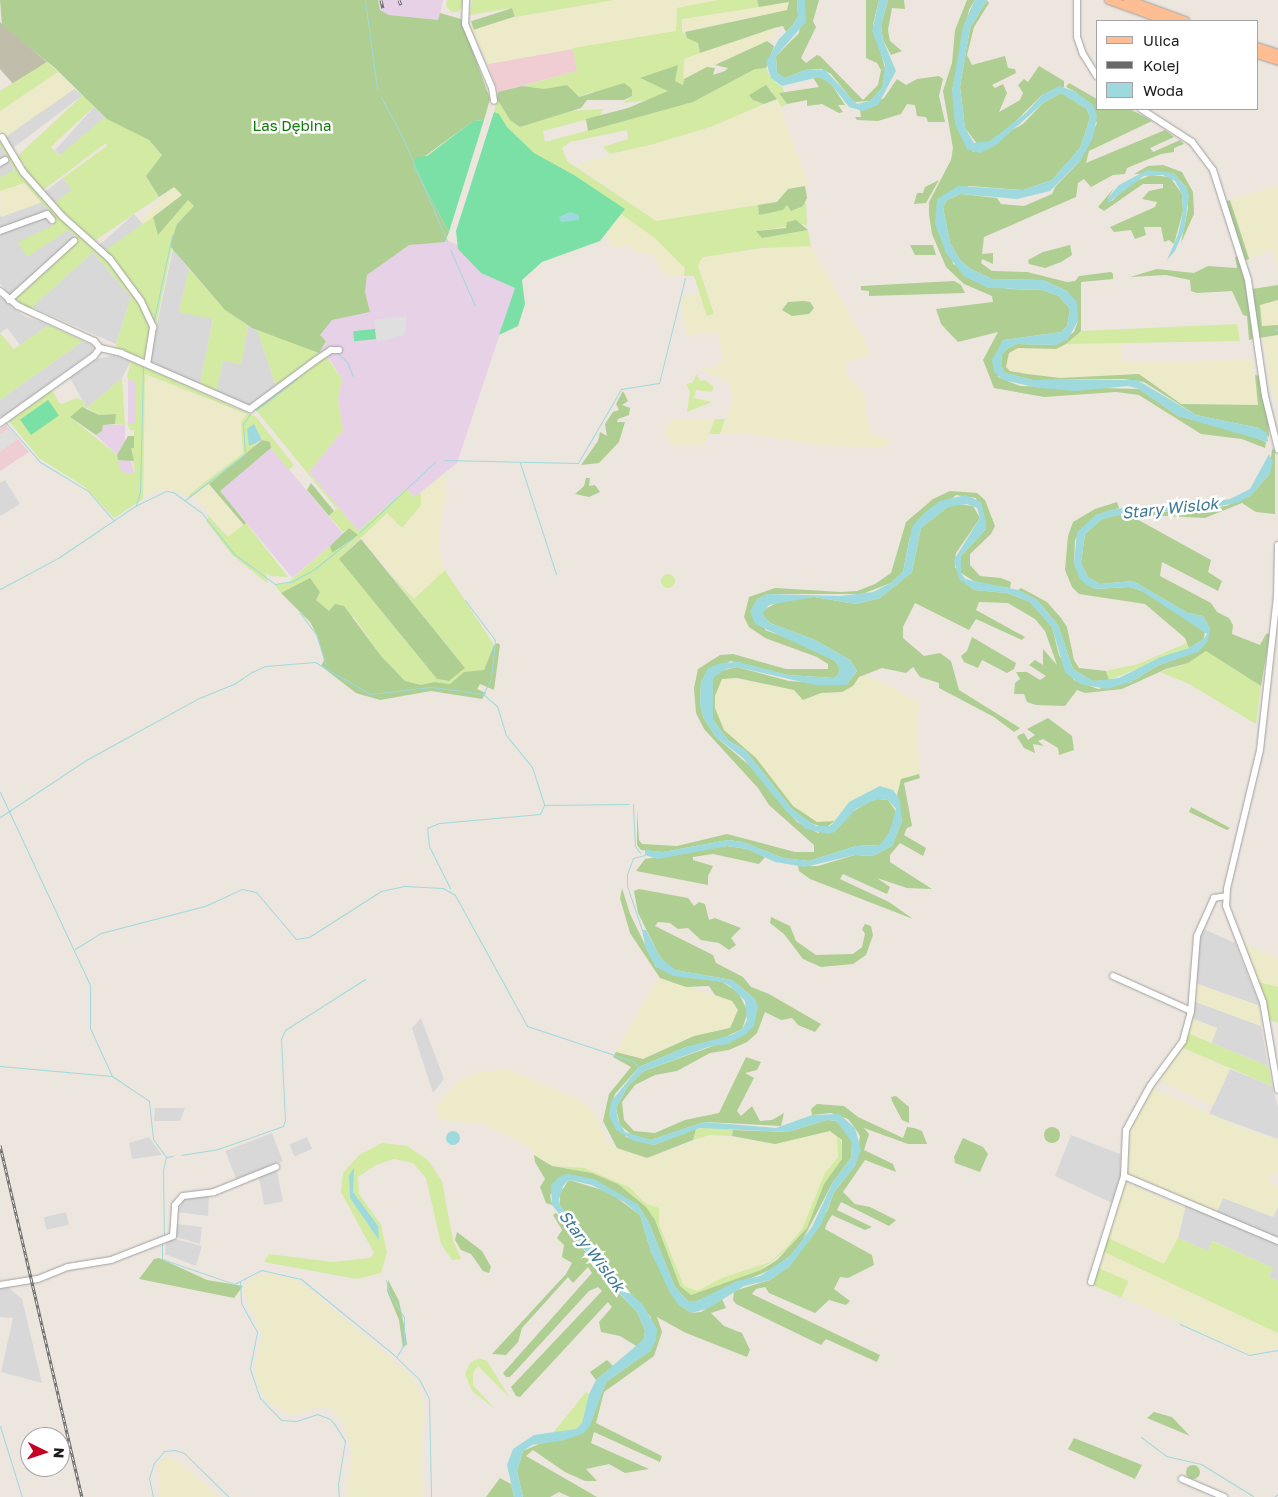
<!DOCTYPE html>
<html>
<head>
<meta charset="utf-8">
<style>
	body { margin:0 }
	#map { position:relative; width:1278px; height:1497px; overflow:hidden; background:#ede6df; font-family:"Golos Text",sans-serif }
	div>[style] { position:absolute }
	[style*='--x'] { left:calc(var(--x)*1px); top:calc(var(--y)*1px); width:calc(var(--w)*1px); rotate:calc(var(--a)*1deg) }
	.residential>* { inset:0; background:#d9d8d8; transform-origin:0 0 }
	.commercial>* { inset:0; background:#efcdd2 }
	.industrial>* { inset:0; background:#e6d1e6; transform-origin:0 0 }
	.construction>* { inset:0; background:#c1bdab }
	.farmland>* { inset:0; background:#edeac9; transform-origin:0 0 }
	.grass>* { inset:0; background:#d2eaa2; transform-origin:0 0 }
	.round { border-radius:50% }
	.forest>* { inset:0; background:#aece92; transform-origin:0 0 }
	.pitch>* { inset:0; background:#7ae0a6; transform-origin:0 0 }
	.parking>* { inset:0; background:#dfdfdf }
	.water>* { inset:0; background:#9edadd }
	.stream>* { height:1px; margin:-0.5px; padding:0 0.5px; transform-origin:0.5px; border-radius:0.5px; background:#9edadd }
	.roads { filter:drop-shadow(0 0 1px #9f9f9f) drop-shadow(0 0 1px #9f9f9f) }
	.minor>* { height:6px; margin:-3px; padding:0 3px; transform-origin:3px; border-radius:3px; background:#fff }
	.major>* { height:8px; margin:-4px; padding:0 4px; transform-origin:4px; border-radius:4px; background:#ffbd93 }
	.rail>* { height:3px; margin-top:-1.5px; transform-origin:0; background:repeating-linear-gradient(90deg,#fff 0 4px,#696969 0 8px); box-sizing:border-box; border-block:1px solid #696969 }
	span { translate:-50% -50%; white-space:nowrap; text-align:center; line-height:1.15; -webkit-text-stroke:5px #fff; paint-order:stroke }
	.park-label { font-size:15px; color:#127a08 }
	.water-label { font-size:16px; color:#3d7995; font-style:italic }
	.legend { position:absolute; left:1096px; top:20px; width:162px; height:90px; box-sizing:border-box; background:#fff; border:1px solid #a4a4a4; margin:0; padding:6px 9px; list-style:none; font-size:15px; color:#1b1b1b }
	.legend li { display:flex; align-items:center; gap:10px; height:25px }
	.legend b { width:25px; border:1px solid #a4a4a4 }
	.north { position:absolute; left:20px; top:1427px; width:50px; height:50px; box-sizing:border-box; background:#fff; border:1px solid #a4a4a4; border-radius:50%; rotate:94deg; font-size:14px; font-weight:700; line-height:20px; text-align:center; color:#1b1b1b }
	.north::after { content:''; display:block; margin:auto; width:18px; height:22px; background:#c50023; clip-path:polygon(50% 0,100% 100%,50% 72%,0 100%) }
</style>
</head>
<body>
<div id="map">
	<div class="residential">
		<i style="clip-path:polygon(74px 89px,83px 95px,9px 151px,3px 138px)"></i>
		<i style="left:94px;top:107px;width:15px;height:59px;rotate:42deg"></i>
		<i style="clip-path:polygon(0 145px,15px 171px,0 177px)"></i>
		<i style="left:63px;top:178px;width:15px;height:24px;rotate:53deg"></i>
		<i style="clip-path:polygon(42px 202px,49px 211px,0 229px,0 214px,1px 217px)"></i>
		<i style="left:134px;top:214px;width:13px;height:50px;rotate:48deg"></i>
		<i style="clip-path:polygon(44px 216px,52px 226px,68px 230px,79px 239px,11px 296px,0 283px,0 233px)"></i>
		<i style="clip-path:polygon(173px 249px,189px 269px,179px 312px,213px 318px,200px 384px,149px 362px)"></i>
		<i style="clip-path:polygon(93px 252px,131px 297px,116px 344px,32px 307px)"></i>
		<i style="clip-path:polygon(0 297px,24px 316px,49px 325px,20px 345px,7px 328px,0 333px)"></i>
		<i style="clip-path:polygon(248px 326px,257px 330px,276px 386px,248px 406px,216px 392px,223px 361px,241px 364px)"></i>
		<i style="clip-path:polygon(83px 341px,93px 346px,92px 352px,2px 417px,0 416px,0 400px)"></i>
		<i style="clip-path:polygon(114px 355px,131px 361px,122px 378px,87px 408px,70px 378px,97px 359px)"></i>
		<i style="clip-path:polygon(5px 480px,20px 504px,0 516px,0 483px)"></i>
		<i style="clip-path:polygon(1201px 928px,1235px 943px,1260px 1006px,1195px 983px)"></i>
		<i style="clip-path:polygon(1193px 1001px,1261px 1026px,1268px 1066px,1212px 1043px,1217px 1028px,1191px 1018px)"></i>
		<i style="clip-path:polygon(421px 1018px,444px 1079px,433px 1093px,412px 1028px)"></i>
		<i style="clip-path:polygon(1230px 1069px,1272px 1086px,1278px 1107px,1278px 1139px,1209px 1114px)"></i>
		<i style="clip-path:polygon(155px 1108px,185px 1108px,180px 1121px,154px 1121px)"></i>
		<i style="left:272px;top:1133px;width:30px;height:50px;rotate:69deg"></i>
		<i style="clip-path:polygon(1071px 1135px,1120px 1154px,1121px 1174px,1112px 1203px,1055px 1176px)"></i>
		<i style="clip-path:polygon(149px 1137px,162px 1155px,132px 1159px,129px 1143px)"></i>
		<i style="left:307px;top:1137px;width:13px;height:19px;rotate:67deg"></i>
		<i style="left:277px;top:1171px;width:31px;height:19px;rotate:79deg"></i>
		<i style="clip-path:polygon(209px 1194px,208px 1216px,178px 1212px,184px 1198px)"></i>
		<i style="clip-path:polygon(1223px 1198px,1273px 1217px,1278px 1207px,1278px 1238px,1216px 1214px)"></i>
		<i style="clip-path:polygon(1186px 1204px,1278px 1244px,1278px 1281px,1269px 1277px,1273px 1268px,1213px 1241px,1208px 1251px,1178px 1238px)"></i>
		<i style="left:66px;top:1212px;width:13px;height:23px;rotate:77deg"></i>
		<i style="clip-path:polygon(178px 1224px,202px 1227px,200px 1244px,176px 1237px)"></i>
		<i style="clip-path:polygon(175px 1239px,202px 1246px,196px 1266px,165px 1254px,166px 1241px)"></i>
		<i style="clip-path:polygon(8px 1287px,22px 1299px,42px 1383px,1px 1372px,13px 1318px,0 1317px,0 1288px)"></i>
	</div>
	<div class="commercial">
		<i style="clip-path:polygon(573px 48px,577px 71px,498px 92px,488px 64px)"></i>
		<i style="clip-path:polygon(6px 425px,29px 452px,0 471px,0 429px)"></i>
	</div>
	<div class="industrial">
		<i style="clip-path:polygon(378px 0,443px 0,439px 20px,389px 15px,380px 10px)"></i>
		<i style="clip-path:polygon(446px 240px,458px 245px,481px 273px,515px 288px,457px 463px,415px 497px,406px 489px,358px 531px,309px 472px,343px 430px,338px 399px,342px 379px,330px 360px,319px 353px,326px 341px,320px 335px,332px 320px,370px 312px,365px 292px,367px 275px,387px 260px,409px 245px)"></i>
		<i style="left:128px;top:380px;width:8px;height:43px"></i>
		<i style="clip-path:polygon(103px 425px,125px 425px,125px 443px,117px 455px,96px 435px,102px 431px)"></i>
		<i style="left:271px;top:448px;width:113px;height:67px;rotate:50deg"></i>
		<i style="clip-path:polygon(130px 459px,135px 474px,121px 472px,118px 460px)"></i>
	</div>
	<div class="construction">
		<i style="clip-path:polygon(0 22px,47px 62px,14px 85px,0 69px)"></i>
	</div>
	<div class="farmland">
		<i style="clip-path:polygon(614px 0,718px 0,677px 8px,676px 31px,488px 64px,470px 25px)"></i>
		<i style="clip-path:polygon(789px 1px,787px 10px,682px 32px,682px 19px)"></i>
		<i style="clip-path:polygon(774px 28px,776px 35px,767px 41px,682px 80px,684px 58px)"></i>
		<i style="clip-path:polygon(58px 72px,74px 89px,4px 138px,0 133px,0 111px)"></i>
		<i style="clip-path:polygon(777px 99px,809px 185px,788px 189px,777px 202px,656px 221px,576px 165px,713px 126px)"></i>
		<i style="clip-path:polygon(23px 183px,42px 202px,1px 217px,0 191px)"></i>
		<i style="clip-path:polygon(1278px 185px,1278px 271px,1272px 250px,1249px 259px,1230px 200px)"></i>
		<i style="left:174px;top:186px;width:13px;height:49px;rotate:45deg"></i>
		<i style="clip-path:polygon(621px 214px,655px 238px,685px 268px,684px 276px,665px 275px,652px 254px,638px 253px,630px 246px,611px 247px,611px 241px,605px 235px)"></i>
		<i style="clip-path:polygon(791px 245px,811px 246px,868px 347px,869px 356px,847px 361px,845px 366px,849px 379px,865px 394px,867px 422px,873px 434px,894px 441px,883px 447px,825px 446px,750px 434px,720px 434px,732px 401px,730px 383px,701px 370px,705px 367px,713px 369px,723px 360px,718px 333px,687px 335px,681px 305px,683px 296px,699px 293px,707px 316px,714px 314px,698px 266px,703px 257px)"></i>
		<i style="clip-path:polygon(1278px 300px,1278px 325px,1262px 326px,1260px 304px)"></i>
		<i style="clip-path:polygon(1278px 335px,1278px 402px,1271px 388px,1263px 337px)"></i>
		<i style="clip-path:polygon(1121px 343px,1121px 362px,1252px 360px,1258px 405px,1181px 404px,1139px 374px,1060px 378px,1027px 374px,1010px 371px,1006px 367px,1009px 353px,1018px 348px,1055px 349px,1066px 344px)"></i>
		<i style="clip-path:polygon(145px 374px,247px 414px,241px 429px,244px 453px,188px 496px,165px 489px,142px 497px)"></i>
		<i style="clip-path:polygon(715px 419px,704px 445px,671px 446px,667px 439px,665px 428px,671px 420px)"></i>
		<i style="clip-path:polygon(445px 473px,445px 503px,440px 527px,440px 552px,445px 570px,414px 599px,359px 536px,387px 513px,402px 528px,421px 505px,421px 493px)"></i>
		<i style="left:209px;top:484px;width:54px;height:19px;rotate:50deg"></i>
		<i style="clip-path:polygon(868px 675px,921px 703px,917px 714px,919px 774px,901px 779px,897px 795px,893px 790px,864px 795px,849px 802px,835px 821px,817px 822px,793px 806px,756px 758px,731px 737px,717px 719px,715px 696px,722px 679px,727px 677px,794px 690px,803px 700px,821px 693px,842px 692px,853px 686px,859px 677px)"></i>
		<i style="clip-path:polygon(1241px 941px,1278px 959px,1278px 987px,1258px 982px)"></i>
		<i style="clip-path:polygon(660px 978px,732px 1001px,738px 1010px,736px 1019px,730px 1028px,694px 1036px,643px 1059px,616px 1052px,656px 980px)"></i>
		<i style="clip-path:polygon(1195px 983px,1260px 1006px,1261px 1026px,1193px 1001px)"></i>
		<i style="left:1191px;top:1018px;width:28px;height:16px;rotate:21deg"></i>
		<i style="clip-path:polygon(1181px 1047px,1230px 1069px,1213px 1106px,1157px 1080px)"></i>
		<i style="clip-path:polygon(507px 1069px,578px 1099px,593px 1110px,608px 1142px,617px 1148px,660px 1154px,710px 1135px,775px 1144px,830px 1131px,837px 1134px,838px 1157px,825px 1173px,802px 1229px,786px 1248px,770px 1261px,722px 1278px,697px 1291px,684px 1286px,659px 1225px,661px 1217px,629px 1187px,564px 1166px,552px 1166px,534px 1155px,530px 1147px,483px 1124px,439px 1120px,436px 1106px,458px 1080px,480px 1072px)"></i>
		<i style="clip-path:polygon(1151px 1087px,1244px 1129px,1278px 1139px,1278px 1175px,1271px 1173px,1269px 1182px,1278px 1186px,1278px 1207px,1273px 1217px,1223px 1198px,1216px 1214px,1125px 1174px,1125px 1139px)"></i>
		<i style="clip-path:polygon(1124px 1182px,1185px 1208px,1178px 1238px,1165px 1265px,1106px 1237px)"></i>
		<i style="clip-path:polygon(1102px 1251px,1278px 1333px,1278px 1348px,1250px 1354px,1122px 1297px,1128px 1281px,1098px 1268px)"></i>
		<i style="clip-path:polygon(269px 1273px,300px 1281px,413px 1377px,424px 1401px,421px 1463px,424px 1497px,346px 1497px,352px 1450px,342px 1421px,331px 1409px,321px 1408px,291px 1415px,270px 1404px,258px 1387px,255px 1365px,262px 1336px,243px 1291px,251px 1278px)"></i>
		<i style="clip-path:polygon(166px 1456px,179px 1461px,219px 1497px,160px 1497px,158px 1466px)"></i>
	</div>
	<div class="grass">
		<i style="clip-path:polygon(447px 0,464px 0,463px 6px,458px 12px,451px 12px,446px 6px)"></i>
		<i style="clip-path:polygon(472px 0,614px 0,515px 17px,512px 8px,470px 15px)"></i>
		<i style="clip-path:polygon(718px 0,757px 0,759px 7px,682px 19px,682px 32px,698px 43px,700px 53px,684px 59px,683px 85px,675px 81px,677px 66px,641px 79px,669px 90px,663px 94px,649px 100px,623px 103px,632px 96px,592px 92px,578px 97px,567px 85px,544px 89px,522px 86px,577px 71px,573px 48px,676px 31px,677px 8px)"></i>
		<i style="clip-path:polygon(47px 62px,58px 72px,0 111px,0 91px)"></i>
		<i style="clip-path:polygon(766px 68px,771px 78px,783px 88px,784px 92px,779px 93px,787px 104px,782px 107px,771px 90px,753px 100px,764px 104px,713px 126px,654px 144px,610px 154px,603px 147px,628px 139px,627px 130px,570px 142px,562px 148px,567px 161px,656px 221px,758px 205px,759px 215px,783px 210px,787px 205px,806px 203px,807px 227px,804px 224px,757px 231px,762px 238px,808px 230px,811px 246px,762px 248px,703px 257px,700px 261px,698px 266px,714px 314px,707px 316px,694px 276px,684px 276px,685px 268px,655px 238px,621px 214px,624px 209px,574px 175px,534px 153px,507px 127px,499px 114px,494px 112px,497px 99px,510px 120px,520px 127px,570px 111px,603px 109px,600px 116px,543px 131px,545px 142px,693px 102px,755px 69px)"></i>
		<i style="left:83px;top:95px;width:16px;height:90px;rotate:47deg"></i>
		<i style="clip-path:polygon(105px 117px,149px 140px,162px 155px,146px 176px,159px 197px,93px 242px,53px 204px,72px 190px,63px 178px,107px 146px,106px 143px,42px 191px,23px 167px,49px 145px,59px 156px)"></i>
		<i style="clip-path:polygon(0 135px,19px 168px,129px 285px,150px 324px,147px 359px,118px 349px,116px 344px,131px 297px,93px 252px,30px 309px,13px 299px,79px 239px,68px 230px,27px 257px,18px 242px,52px 226px,56px 219px,24px 183px,0 191px,0 177px,15px 170px,0 145px)"></i>
		<i style="clip-path:polygon(188px 200px,194px 206px,177px 224px,156px 325px,140px 294px,104px 251px,153px 217px,158px 234px)"></i>
		<i style="clip-path:polygon(189px 269px,225px 310px,248px 326px,241px 364px,223px 361px,216px 392px,200px 384px,213px 319px,179px 312px)"></i>
		<i style="clip-path:polygon(1237px 324px,1240px 341px,1066px 344px,1081px 331px)"></i>
		<i style="clip-path:polygon(49px 325px,83px 341px,0 400px,0 333px,14px 349px)"></i>
		<i style="clip-path:polygon(257px 330px,307px 347px,320px 355px,276px 386px)"></i>
		<i style="clip-path:polygon(326px 356px,342px 379px,338px 399px,343px 430px,309px 472px,358px 531px,406px 489px,415px 497px,421px 493px,421px 505px,402px 528px,387px 513px,339px 559px,437px 679px,449px 681px,465px 668px,389px 573px,414px 599px,445px 570px,494px 645px,484px 670px,467px 672px,450px 684px,434px 682px,421px 685px,405px 681px,381px 656px,354px 617px,329px 611px,316px 600px,287px 590px,281px 593px,274px 584px,286px 584px,330px 546px,332px 553px,349px 528px,343px 532px,329px 516px,337px 509px,255px 409px)"></i>
		<i style="clip-path:polygon(131px 361px,256px 417px,294px 465px,289px 470px,271px 448px,270px 442px,262px 440px,263px 436px,247px 455px,190px 498px,188px 496px,205px 482px,243px 453px,241px 422px,247px 414px,145px 374px,143px 499px,114px 518px,85px 487px,39px 458px,9px 421px,52px 390px,59px 403px,62px 404px,76px 398px,82px 400px,87px 408px,122px 378px,125px 425px,115px 424px,116px 414px,99px 415px,87px 408px,70px 417px,117px 455px,121px 472px,135px 474px,131px 448px,134px 447px,134px 430px,130px 430px,127px 423px,136px 423px,136px 381px,128px 380px,127px 376px)"></i>
		<i style="clip-path:polygon(697px 374px,700px 381px,705px 380px,714px 387px,712px 392px,696px 390px,694px 398px,712px 402px,687px 412px,690px 391px,686px 384px,692px 383px)"></i>
		<i style="clip-path:polygon(715px 419px,725px 419px,720px 434px,709px 434px)"></i>
		<i style="clip-path:polygon(206px 513px,228px 537px,246px 523px,288px 577px,271px 576px,266px 573px,268px 583px,263px 580px,232px 555px,206px 521px,209px 518px)"></i>
		<i class="round" style="left:661px;top:574px;width:14px;height:14px"></i>
		<i style="clip-path:polygon(1187px 643px,1189px 648px,1180px 652px,1109px 680px,1106px 671px,1138px 664px)"></i>
		<i style="clip-path:polygon(1206px 651px,1261px 686px,1256px 724px,1189px 684px,1160px 672px,1188px 663px)"></i>
		<i style="clip-path:polygon(1258px 982px,1278px 987px,1278px 1023px,1270px 1020px)"></i>
		<i style="clip-path:polygon(1187px 1033px,1268px 1066px,1272px 1086px,1181px 1047px)"></i>
		<i style="clip-path:polygon(711px 1127px,733px 1130px,732px 1136px,710px 1135px,693px 1140px,696px 1129px)"></i>
		<i style="clip-path:polygon(837px 1134px,844px 1148px,842px 1159px,807px 1228px,794px 1244px,761px 1270px,691px 1295px,680px 1286px,655px 1220px,631px 1196px,618px 1184px,592px 1173px,552px 1166px,584px 1168px,629px 1187px,646px 1204px,659px 1208px,659px 1225px,684px 1286px,697px 1291px,722px 1278px,770px 1262px,786px 1248px,802px 1229px,825px 1173px,838px 1157px)"></i>
		<i style="clip-path:polygon(382px 1143px,407px 1146px,428px 1160px,442px 1181px,453px 1240px,461px 1259px,452px 1260px,441px 1244px,426px 1178px,413px 1163px,394px 1159px,376px 1165px,358px 1177px,359px 1194px,381px 1225px,387px 1253px,381px 1273px,357px 1279px,264px 1262px,269px 1254px,333px 1262px,370px 1258px,374px 1253px,341px 1192px,343px 1173px,359px 1155px)"></i>
		<i style="clip-path:polygon(1106px 1237px,1164px 1264px,1178px 1238px,1208px 1251px,1212px 1241px,1273px 1268px,1269px 1277px,1278px 1281px,1278px 1333px,1102px 1251px)"></i>
		<i style="left:1098px;top:1268px;width:33px;height:18px;rotate:23deg"></i>
		<i style="clip-path:polygon(479px 1358px,487px 1361px,510px 1398px,478px 1366px,473px 1373px,473px 1385px,495px 1409px,472px 1391px,465px 1374px,470px 1363px)"></i>
		<i style="clip-path:polygon(586px 1392px,589px 1394px,582px 1423px,576px 1429px,552px 1434px)"></i>
	</div>
	<div class="forest">
		<i style="clip-path:polygon(0 0,378px 0,380px 10px,389px 15px,438px 20px,440px 13px,461px 19px,490px 99px,484px 120px,473px 121px,413px 165px,449px 232px,445px 242px,409px 245px,367px 275px,365px 292px,370px 312px,332px 320px,320px 335px,326px 341px,319px 353px,252px 328px,225px 310px,170px 246px,177px 224px,194px 206px,188px 200px,158px 235px,153px 217px,182px 195px,174px 187px,159px 197px,146px 176px,162px 155px,149px 140px,107px 119px,55px 68px,2px 25px)"></i>
		<i style="clip-path:polygon(757px 0,797px 0,798px 16px,793px 25px,786px 32px,783px 26px,774px 28px,700px 53px,698px 43px,687px 38px,685px 32px,787px 10px,789px 2px,759px 7px)"></i>
		<i style="clip-path:polygon(805px 0,819px 0,813px 21px,816px 27px,801px 58px,806px 63px,817px 55px,820px 56px,863px 100px,878px 85px,881px 70px,877px 63px,866px 58px,866px 0,879px 0,873px 24px,886px 72px,882px 88px,870px 101px,854px 102px,831px 74px,822px 69px,808px 69px,785px 78px,777px 73px,776px 56px,799px 33px)"></i>
		<i style="clip-path:polygon(888px 0,904px 0,905px 9px,892px 8px,888px 30px,890px 41px,902px 51px,891px 55px,883px 40px,881px 25px)"></i>
		<i style="clip-path:polygon(967px 0,975px 0,969px 10px,952px 91px,973px 152px,1023px 124px,1043px 103px,1061px 93px,1087px 109px,1090px 118px,1080px 148px,1052px 180px,1023px 190px,969px 186px,937px 199px,953px 264px,1008px 289px,1042px 290px,1059px 296px,1070px 309px,1067px 326px,1061px 332px,1003px 340px,998px 377px,1020px 386px,1139px 389px,1178px 416px,1246px 434px,1266px 442px,1265px 448px,1242px 439px,1201px 434px,1139px 395px,1116px 392px,1044px 397px,994px 388px,983px 360px,998px 332px,958px 342px,941px 324px,936px 309px,993px 302px,992px 296px,964px 284px,946px 267px,932px 234px,929px 214px,929px 202px,951px 160px,953px 148px,943px 91px,952px 63px,955px 30px)"></i>
		<i style="clip-path:polygon(987px 0,989px 3px,974px 27px,967px 55px,972px 65px,1005px 56px,1008px 68px,1015px 69px,1016px 73px,992px 85px,995px 88px,1003px 84px,1007px 93px,999px 112px,1020px 100px,1023px 93px,1018px 85px,1024px 79px,1028px 82px,1039px 66px,1064px 81px,1064px 87px,1042px 95px,1010px 127px,990px 141px,978px 145px,965px 128px,960px 87px,970px 28px)"></i>
		<i style="left:512px;top:8px;width:9px;height:43px;rotate:72deg"></i>
		<i style="clip-path:polygon(767px 41px,774px 46px,766px 68px,755px 69px,693px 102px,588px 131px,586px 119px,628px 108px,668px 91px,640px 78px,678px 65px,675px 81px,683px 85px,684px 79px,707px 67px,715px 68px,713px 75px,725px 71px,728px 68px,715px 65px)"></i>
		<i style="clip-path:polygon(812px 76px,823px 78px,832px 85px,845px 105px,838px 105px,843px 112px,839px 113px,822px 104px,807px 106px,807px 100px,787px 104px,779px 93px,819px 87px)"></i>
		<i style="clip-path:polygon(939px 76px,943px 79px,939px 96px,945px 122px,928px 122px,926px 117px,917px 116px,915px 105px,907px 104px,901px 114px,878px 121px,857px 120px,855px 117px,861px 117px,860px 110px,884px 98px,897px 79px,906px 85px,917px 79px)"></i>
		<i style="clip-path:polygon(624px 83px,632px 89px,632px 96px,624px 100px,587px 100px,581px 108px,520px 127px,510px 120px,497px 99px,498px 92px,522px 86px,544px 89px,567px 85px,579px 97px)"></i>
		<i style="clip-path:polygon(1069px 83px,1097px 99px,1097px 109px,1130px 109px,1152px 121px,1089px 151px,1086px 163px,1165px 130px,1174px 137px,1150px 148px,1153px 152px,1180px 140px,1184px 144px,1174px 148px,1174px 152px,1161px 154px,1127px 168px,1125px 174px,1113px 175px,1091px 187px,1084px 179px,1078px 183px,1076px 197px,984px 237px,982px 254px,993px 253px,993px 264px,982px 259px,981px 263px,992px 271px,1027px 272px,1067px 282px,1075px 281px,1079px 276px,1111px 272px,1113px 274px,1113px 279px,1081px 282px,1081px 331px,1066px 344px,1056px 349px,1018px 348px,1009px 353px,1006px 367px,1010px 371px,1027px 374px,1060px 378px,1139px 374px,1181px 404px,1258px 405px,1255px 375px,1259px 376px,1268px 416px,1269px 437px,1259px 428px,1196px 415px,1144px 382px,1124px 379px,1033px 380px,1005px 373px,1001px 366px,1002px 354px,1008px 348px,1017px 344px,1056px 345px,1074px 332px,1078px 321px,1067px 291px,1043px 280px,992px 279px,971px 269px,960px 260px,950px 243px,943px 207px,947px 200px,961px 194px,997px 198px,1001px 204px,1024px 206px,1052px 194px,1055px 187px,1080px 161px,1097px 123px,1076px 92px,1066px 87px)"></i>
		<i style="clip-path:polygon(766px 85px,777px 99px,764px 104px,753px 100px,749px 95px)"></i>
		<i style="clip-path:polygon(1163px 165px,1182px 172px,1193px 192px,1194px 214px,1181px 243px,1188px 208px,1187px 188px,1173px 173px,1134px 174px,1148px 166px)"></i>
		<i style="clip-path:polygon(1151px 175px,1170px 177px,1182px 194px,1183px 211px,1174px 244px,1169px 240px,1164px 242px,1161px 227px,1144px 227px,1146px 235px,1135px 239px,1131px 230px,1114px 232px,1110px 227px,1155px 207px,1157px 202px,1142px 199px,1149px 191px,1163px 188px,1163px 184px,1143px 184px,1104px 211px,1098px 207px,1114px 188px,1108px 198px,1112px 201px,1129px 184px)"></i>
		<i style="clip-path:polygon(939px 180px,926px 203px,914px 204px,917px 193px,923px 193px,925px 187px)"></i>
		<i style="clip-path:polygon(805px 186px,807px 198px,803px 206px,791px 211px,787px 205px,783px 210px,759px 215px,758px 205px,777px 202px,788px 189px)"></i>
		<i style="left:1230px;top:200px;width:62px;height:4px;rotate:72deg"></i>
		<i style="clip-path:polygon(796px 220px,808px 230px,762px 238px,756px 231px,786px 228px,787px 222px)"></i>
		<i style="clip-path:polygon(910px 245px,933px 245px,936px 255px,915px 255px)"></i>
		<i style="clip-path:polygon(1070px 245px,1072px 255px,1061px 262px,1045px 268px,1029px 264px,1028px 260px,1043px 252px)"></i>
		<i style="clip-path:polygon(1235px 257px,1238px 257px,1245px 281px,1253px 339px,1249px 340px,1247px 316px,1243px 315px,1232px 291px,1197px 293px,1191px 291px,1190px 280px,1166px 275px,1130px 277px,1157px 269px,1194px 273px,1208px 266px,1237px 268px)"></i>
		<i style="clip-path:polygon(954px 281px,961px 285px,965px 293px,869px 296px,869px 291px,861px 290px,861px 286px)"></i>
		<i style="clip-path:polygon(1278px 285px,1278px 300px,1260px 305px,1262px 326px,1278px 325px,1278px 335px,1259px 338px,1252px 289px)"></i>
		<i style="clip-path:polygon(804px 301px,810px 302px,814px 308px,809px 314px,792px 316px,782px 310px,788px 302px)"></i>
		<i style="clip-path:polygon(623px 391px,628px 401px,622px 405px,630px 408px,629px 415px,618px 419px,617px 422px,625px 422px,619px 442px,599px 463px,581px 465px,598px 441px,600px 432px,607px 436px,605px 424px,613px 412px,619px 410px,616px 404px)"></i>
		<i style="clip-path:polygon(82px 407px,99px 415px,116px 414px,115px 424px,103px 425px,102px 431px,96px 435px,70px 417px)"></i>
		<i style="clip-path:polygon(128px 436px,134px 436px,134px 448px,131px 448px,134px 461px,118px 460px,117px 455px)"></i>
		<i style="clip-path:polygon(262px 440px,270px 442px,271px 448px,220px 491px,246px 523px,244px 525px,209px 484px)"></i>
		<i style="clip-path:polygon(1272px 449px,1275px 450px,1275px 514px,1256px 512px,1242px 503px,1205px 518px,1147px 515px,1146px 512px,1191px 511px,1226px 506px,1250px 496px,1269px 475px)"></i>
		<i style="clip-path:polygon(586px 478px,590px 478px,589px 486px,595px 485px,600px 492px,589px 497px,575px 494px,584px 486px)"></i>
		<i style="clip-path:polygon(311px 483px,334px 511px,329px 516px,307px 490px)"></i>
		<i style="clip-path:polygon(950px 491px,977px 493px,985px 500px,995px 526px,991px 534px,970px 554px,970px 565px,980px 576px,1001px 578px,1011px 582px,1010px 588px,977px 583px,961px 573px,961px 556px,986px 529px,976px 498px,956px 495px,910px 536px,903px 572px,891px 583px,862px 594px,768px 594px,757px 599px,765px 630px,801px 643px,835px 661px,840px 669px,838px 675px,834px 678px,788px 675px,730px 661px,701px 681px,700px 705px,704px 719px,716px 737px,750px 766px,797px 822px,818px 833px,867px 803px,877px 799px,888px 800px,897px 813px,887px 838px,880px 845px,856px 846px,809px 861px,783px 858px,743px 842px,728px 840px,663px 852px,641px 850px,637px 845px,637px 810px,639px 840px,642px 844px,677px 846px,727px 834px,795px 852px,814px 852px,814px 845px,769px 805px,758px 788px,704px 729px,696px 713px,694px 688px,698px 669px,720px 655px,733px 654px,786px 669px,828px 669px,828px 664px,817px 657px,765px 638px,749px 627px,744px 617px,749px 597px,775px 588px,841px 592px,857px 591px,875px 584px,891px 573px,906px 522px,933px 499px)"></i>
		<i style="clip-path:polygon(1117px 502px,1119px 508px,1096px 515px,1075px 540px,1074px 564px,1095px 589px,1129px 587px,1140px 590px,1205px 629px,1204px 639px,1189px 648px,1185px 638px,1145px 604px,1079px 594px,1072px 587px,1065px 570px,1068px 536px,1073px 522px,1095px 509px)"></i>
		<i style="clip-path:polygon(957px 504px,973px 506px,980px 518px,956px 553px,955px 567px,974px 590px,1007px 593px,1030px 602px,1052px 627px,1059px 655px,1074px 680px,1098px 689px,1131px 682px,1157px 666px,1198px 651px,1210px 629px,1203px 616px,1188px 613px,1133px 581px,1100px 584px,1088px 577px,1081px 563px,1085px 534px,1102px 519px,1134px 511px,1133px 517px,1211px 560px,1208px 572px,1222px 581px,1218px 591px,1162px 562px,1160px 576px,1211px 603px,1217px 612px,1229px 618px,1233px 625px,1232px 634px,1260px 645px,1266px 634px,1270px 633px,1261px 686px,1206px 651px,1188px 663px,1166px 669px,1122px 689px,1085px 693px,1077px 690px,1065px 706px,1036px 705px,1027px 702px,1024px 694px,1014px 694px,1015px 683px,1020px 679px,1016px 672px,1027px 672px,1040px 680px,1046px 676px,1029px 665px,1035px 660px,1043px 665px,1043px 649px,1057px 665px,1045px 631px,1035px 619px,1008px 603px,979px 602px,976px 610px,1025px 637px,1022px 640px,976px 619px,969px 630px,915px 603px,903px 627px,903px 638px,924px 656px,940px 653px,951px 661px,959px 690px,1020px 728px,1014px 732px,994px 717px,939px 688px,939px 683px,920px 677px,913px 667px,906px 673px,882px 668px,859px 677px,853px 686px,842px 692px,821px 693px,803px 700px,794px 690px,737px 678px,722px 679px,715px 696px,715px 708px,724px 730px,756px 758px,793px 806px,817px 822px,835px 821px,825px 828px,808px 822px,792px 809px,745px 750px,728px 740px,713px 720px,713px 678px,717px 672px,737px 667px,789px 681px,846px 685px,857px 671px,850px 660px,815px 640px,770px 623px,762px 614px,765px 609px,781px 601px,814px 597px,856px 604px,880px 598px,912px 572px,921px 528px,948px 507px)"></i>
		<i style="clip-path:polygon(349px 528px,358px 535px,332px 553px,330px 546px)"></i>
		<i style="clip-path:polygon(361px 539px,465px 668px,449px 681px,437px 679px,339px 559px)"></i>
		<i style="clip-path:polygon(310px 578px,320px 592px,316px 600px,329px 611px,335px 604px,344px 606px,381px 656px,405px 681px,421px 685px,434px 682px,450px 684px,464px 672px,484px 670px,494px 645px,498px 643px,500px 645px,494px 690px,480px 684px,477px 689px,486px 693px,482px 699px,431px 691px,380px 700px,356px 693px,321px 666px,324px 660px,317px 635px,310px 622px,281px 593px)"></i>
		<i style="clip-path:polygon(1021px 588px,1047px 602px,1061px 618px,1067px 627px,1074px 660px,1079px 668px,1106px 671px,1109px 680px,1093px 681px,1073px 669px,1058px 625px,1037px 600px,1018px 590px)"></i>
		<i style="clip-path:polygon(972px 637px,1016px 663px,1014px 669px,1007px 673px,982px 660px,978px 668px,964px 662px,961px 656px,967px 651px)"></i>
		<i style="clip-path:polygon(1048px 718px,1072px 736px,1074px 750px,1059px 755px,1058px 748px,1043px 739px,1038px 741px,1044px 746px,1033px 744px,1035px 753px,1024px 748px,1017px 737px,1019px 735px,1024px 733px,1028px 740px,1035px 735px,1027px 729px)"></i>
		<i style="clip-path:polygon(919px 774px,920px 778px,904px 783px,912px 826px,907px 828px,904px 835px,926px 848px,923px 856px,900px 843px,890px 855px,890px 862px,932px 889px,907px 888px,877px 878px,890px 887px,887px 894px,843px 874px,840px 879px,889px 902px,913px 919px,810px 879px,799px 871px,798px 866px,818px 866px,855px 855px,873px 856px,892px 846px,902px 821px,897px 795px,901px 779px)"></i>
		<i style="clip-path:polygon(1191px 807px,1230px 828px,1227px 830px,1189px 812px)"></i>
		<i style="clip-path:polygon(727px 846px,747px 849px,765px 857px,759px 864px,713px 854px,693px 857px,693px 860px,713px 866px,708px 876px,708px 885px,636px 871px,645px 859px)"></i>
		<i style="clip-path:polygon(622px 888px,630px 914px,656px 967px,722px 982px,738px 992px,748px 1012px,742px 1029px,719px 1040px,686px 1047px,639px 1067px,615px 1094px,609px 1116px,626px 1137px,654px 1145px,696px 1129px,693px 1140px,647px 1158px,617px 1148px,603px 1121px,609px 1094px,631px 1067px,613px 1057px,616px 1052px,643px 1059px,694px 1036px,730px 1028px,738px 1010px,732px 1001px,715px 995px,709px 986px,686px 987px,660px 978px,630px 933px,620px 898px)"></i>
		<i style="clip-path:polygon(639px 889px,688px 898px,694px 906px,699px 902px,705px 904px,709px 920px,715px 918px,741px 928px,731px 938px,736px 945px,729px 950px,719px 943px,701px 940px,688px 928px,678px 929px,670px 923px,658px 922px,655px 926px,713px 955px,716px 963px,743px 977px,751px 987px,769px 994px,821px 1024px,815px 1032px,798px 1025px,792px 1018px,781px 1020px,765px 1012px,757px 1033px,747px 1042px,729px 1050px,710px 1053px,677px 1071px,655px 1075px,635px 1085px,622px 1102px,624px 1120px,634px 1131px,655px 1133px,685px 1120px,719px 1113px,746px 1057px,761px 1062px,757px 1070px,745px 1073px,754px 1078px,737px 1111px,741px 1116px,752px 1106px,760px 1121px,772px 1120px,784px 1113px,781px 1126px,704px 1122px,651px 1140px,633px 1136px,620px 1125px,616px 1108px,628px 1086px,644px 1071px,746px 1034px,755px 999px,732px 980px,675px 970px,668px 965px,660px 957px,638px 913px,634px 891px)"></i>
		<i style="clip-path:polygon(771px 917px,790px 926px,796px 941px,816px 955px,853px 954px,862px 947px,865px 934px,862px 929px,865px 924px,871px 926px,873px 935px,866px 955px,853px 964px,821px 967px,803px 959px,784px 934px,770px 923px)"></i>
		<i style="clip-path:polygon(896px 1096px,909px 1107px,909px 1123px,902px 1120px,892px 1101px,891px 1097px)"></i>
		<i style="clip-path:polygon(817px 1104px,844px 1106px,858px 1117px,903px 1138px,907px 1127px,914px 1128px,922px 1131px,927px 1144px,908px 1144px,864px 1128px,869px 1134px,864px 1150px,893px 1164px,896px 1172px,865px 1160px,843px 1192px,855px 1204px,870px 1207px,896px 1220px,889px 1226px,841px 1202px,837px 1210px,872px 1227px,865px 1230px,832px 1215px,827px 1223px,825px 1229px,872px 1255px,874px 1265px,848px 1278px,840px 1277px,834px 1289px,850px 1301px,846px 1305px,829px 1300px,815px 1313px,769px 1293px,765px 1287px,756px 1289px,752px 1294px,880px 1355px,877px 1362px,826px 1339px,821px 1345px,736px 1304px,733px 1300px,734px 1291px,770px 1280px,790px 1266px,827px 1211px,834px 1192px,855px 1166px,860px 1136px,855px 1128px,848px 1119px,831px 1113px,812px 1115px,811px 1109px)"></i>
		<i style="clip-path:polygon(827px 1120px,836px 1121px,848px 1133px,852px 1142px,851px 1158px,833px 1182px,802px 1241px,790px 1256px,772px 1269px,697px 1301px,688px 1301px,675px 1287px,648px 1221px,637px 1204px,568px 1174px,550px 1195px,552px 1205px,546px 1203px,540px 1187px,545px 1179px,535px 1162px,534px 1155px,552px 1166px,592px 1173px,618px 1184px,646px 1207px,655px 1220px,680px 1286px,691px 1295px,761px 1270px,777px 1260px,807px 1228px,824px 1184px,842px 1159px,842px 1140px,830px 1131px,775px 1144px,732px 1136px,733px 1130px,788px 1132px)"></i>
		<i class="round" style="left:1044px;top:1127px;width:16px;height:16px"></i>
		<i style="clip-path:polygon(963px 1138px,983px 1147px,988px 1154px,980px 1172px,955px 1163px,954px 1157px)"></i>
		<i style="clip-path:polygon(569px 1180px,609px 1192px,640px 1215px,651px 1252px,679px 1305px,692px 1313px,701px 1312px,722px 1299px,726px 1308px,711px 1313px,724px 1326px,742px 1333px,750px 1350px,747px 1357px,686px 1333px,657px 1317px,662px 1332px,654px 1356px,604px 1392px,596px 1423px,662px 1456px,660px 1462px,594px 1432px,591px 1443px,649px 1469px,625px 1473px,609px 1464px,586px 1469px,597px 1481px,585px 1481px,565px 1472px,533px 1450px,526px 1456px,597px 1497px,570px 1497px,559px 1492px,550px 1497px,523px 1497px,517px 1471px,523px 1451px,546px 1441px,565px 1440px,594px 1413px,606px 1382px,650px 1351px,651px 1317px,615px 1278px,560px 1205px,560px 1193px)"></i>
		<i style="clip-path:polygon(556px 1213px,577px 1236px,581px 1246px,608px 1282px,637px 1312px,645px 1330px,644px 1339px,638px 1347px,620px 1336px,601px 1332px,599px 1322px,612px 1307px,608px 1302px,520px 1397px,516px 1396px,511px 1387px,602px 1291px,598px 1287px,589px 1291px,510px 1377px,506px 1377px,503px 1373px,592px 1273px,588px 1267px,573px 1283px,568px 1277px,522px 1328px,518px 1342px,506px 1355px,492px 1354px,566px 1274px,572px 1263px,562px 1257px,564px 1245px,557px 1238px,562px 1230px,553px 1215px)"></i>
		<i style="clip-path:polygon(457px 1232px,482px 1251px,491px 1267px,489px 1273px,483px 1271px,471px 1254px,461px 1250px,455px 1240px)"></i>
		<i style="clip-path:polygon(159px 1258px,207px 1280px,243px 1286px,234px 1298px,139px 1279px,154px 1259px)"></i>
		<i style="clip-path:polygon(388px 1280px,399px 1301px,405px 1330px,407px 1344px,403px 1348px,399px 1320px,387px 1291px)"></i>
		<i style="clip-path:polygon(607px 1360px,613px 1366px,596px 1380px,590px 1372px)"></i>
		<i style="clip-path:polygon(1154px 1412px,1172px 1417px,1190px 1436px,1147px 1418px)"></i>
		<i style="clip-path:polygon(1074px 1438px,1142px 1465px,1135px 1479px,1068px 1449px)"></i>
		<i class="round" style="left:1186px;top:1465px;width:14px;height:14px"></i>
		<i style="clip-path:polygon(500px 1478px,511px 1484px,514px 1497px,486px 1497px)"></i>
	</div>
	<div class="pitch">
		<i style="clip-path:polygon(494px 112px,499px 114px,507px 127px,534px 153px,574px 175px,625px 209px,600px 241px,542px 262px,522px 280px,525px 304px,518px 326px,499px 335px,515px 288px,481px 273px,458px 249px,456px 231px)"></i>
		<i style="clip-path:polygon(484px 120px,449px 232px,413px 165px,417px 157px,427px 156px,473px 121px)"></i>
		<i style="left:375px;top:329px;width:10px;height:22px;rotate:84deg"></i>
		<i style="left:48px;top:400px;width:19px;height:34px;rotate:55deg"></i>
	</div>
	<div class="parking">
		<i style="clip-path:polygon(407px 316px,405px 335px,377px 342px,374px 320px)"></i>
		<i style="clip-path:polygon(8px 429px,17px 440px,0 452px,0 434px)"></i>
	</div>
	<div class="water">
		<i style="clip-path:polygon(797px 0,805px 0,806px 22px,776px 56px,777px 73px,785px 78px,808px 69px,825px 70px,857px 104px,870px 101px,882px 88px,885px 65px,872px 31px,879px 0,888px 0,881px 25px,883px 40px,896px 71px,878px 105px,863px 111px,849px 107px,832px 85px,819px 77px,782px 86px,771px 78px,766px 62px,779px 39px,793px 25px,798px 16px)"></i>
		<i style="clip-path:polygon(975px 0,987px 0,970px 28px,960px 87px,965px 128px,974px 143px,990px 141px,1026px 113px,1042px 95px,1059px 86px,1076px 92px,1093px 105px,1097px 116px,1093px 138px,1080px 161px,1050px 191px,1017px 199px,961px 194px,947px 200px,943px 207px,950px 243px,960px 260px,971px 269px,992px 279px,1043px 280px,1067px 291px,1077px 302px,1078px 321px,1068px 339px,1056px 345px,1017px 344px,1008px 348px,1002px 354px,1001px 366px,1005px 373px,1033px 380px,1137px 380px,1196px 415px,1259px 428px,1267px 433px,1268px 442px,1178px 416px,1139px 389px,1128px 386px,1075px 391px,1039px 388px,1003px 380px,994px 372px,992px 360px,1003px 340px,1061px 332px,1067px 326px,1070px 309px,1059px 296px,1042px 290px,988px 288px,964px 276px,946px 253px,935px 224px,937px 199px,958px 186px,1023px 190px,1052px 180px,1080px 148px,1090px 118px,1087px 109px,1061px 93px,1043px 103px,996px 145px,980px 153px,967px 149px,955px 124px,952px 91px,963px 26px)"></i>
		<i style="clip-path:polygon(1147px 170px,1173px 173px,1187px 188px,1189px 196px,1184px 230px,1175px 251px,1167px 260px,1178px 235px,1183px 211px,1182px 194px,1175px 181px,1163px 175px,1144px 176px,1108px 203px,1108px 198px,1119px 185px)"></i>
		<i style="clip-path:polygon(570px 212px,579px 215px,579px 220px,561px 222px,559px 217px)"></i>
		<i style="clip-path:polygon(254px 424px,262px 440px,249px 446px,247px 429px)"></i>
		<i style="clip-path:polygon(1269px 454px,1273px 462px,1269px 475px,1250px 496px,1237px 503px,1191px 511px,1134px 511px,1102px 519px,1085px 534px,1081px 563px,1088px 577px,1100px 584px,1133px 581px,1188px 613px,1203px 616px,1210px 629px,1208px 641px,1198px 652px,1157px 666px,1131px 682px,1107px 689px,1080px 684px,1065px 672px,1052px 627px,1030px 602px,1007px 593px,974px 590px,959px 579px,954px 560px,980px 518px,977px 508px,967px 504px,948px 507px,921px 528px,912px 572px,880px 598px,856px 604px,814px 597px,769px 605px,762px 614px,770px 623px,815px 640px,850px 660px,857px 671px,846px 685px,815px 685px,737px 667px,726px 669px,713px 678px,713px 720px,728px 740px,745px 750px,792px 809px,816px 826px,831px 826px,849px 802px,880px 786px,893px 790px,900px 800px,902px 821px,892px 846px,873px 856px,855px 855px,805px 867px,775px 862px,747px 849px,727px 846px,658px 859px,645px 855px,645px 850px,663px 852px,728px 840px,743px 842px,783px 858px,809px 861px,856px 846px,880px 845px,890px 831px,896px 809px,888px 800px,877px 799px,856px 809px,835px 832px,828px 834px,806px 829px,786px 811px,743px 758px,716px 737px,704px 719px,700px 705px,701px 681px,708px 668px,721px 663px,739px 662px,788px 675px,834px 678px,838px 675px,840px 669px,835px 661px,755px 624px,750px 611px,757px 599px,768px 594px,840px 596px,873px 592px,891px 583px,903px 572px,912px 527px,923px 514px,940px 501px,966px 495px,981px 502px,986px 522px,986px 529px,961px 556px,961px 573px,965px 579px,1018px 590px,1037px 600px,1058px 625px,1073px 669px,1093px 681px,1119px 678px,1161px 657px,1189px 648px,1204px 639px,1207px 634px,1140px 590px,1129px 587px,1095px 589px,1087px 585px,1080px 579px,1074px 564px,1077px 532px,1096px 515px,1114px 509px,1144px 506px,1180px 508px,1230px 499px,1250px 489px)"></i>
		<i style="clip-path:polygon(642px 930px,646px 930px,660px 957px,675px 970px,732px 980px,755px 999px,758px 1007px,754px 1026px,746px 1034px,728px 1044px,708px 1047px,644px 1071px,628px 1086px,616px 1108px,618px 1120px,625px 1132px,651px 1140px,704px 1122px,776px 1128px,812px 1115px,839px 1114px,855px 1128px,861px 1150px,855px 1166px,834px 1192px,821px 1225px,790px 1266px,770px 1280px,744px 1286px,709px 1308px,692px 1313px,679px 1305px,670px 1293px,651px 1252px,640px 1215px,624px 1202px,592px 1185px,569px 1180px,563px 1186px,559px 1199px,560px 1205px,615px 1278px,643px 1305px,657px 1329px,656px 1341px,650px 1351px,606px 1382px,590px 1426px,584px 1433px,565px 1440px,532px 1445px,523px 1451px,517px 1471px,523px 1497px,514px 1497px,507px 1465px,513px 1449px,534px 1435px,576px 1429px,582px 1423px,589px 1394px,596px 1380px,644px 1339px,645px 1330px,637px 1312px,593px 1265px,577px 1236px,552px 1205px,551px 1185px,559px 1177px,568px 1174px,594px 1179px,637px 1204px,648px 1221px,675px 1287px,688px 1301px,697px 1301px,737px 1281px,760px 1276px,790px 1256px,812px 1227px,833px 1182px,851px 1158px,852px 1142px,836px 1121px,827px 1120px,788px 1132px,700px 1128px,654px 1145px,634px 1141px,616px 1130px,609px 1116px,611px 1102px,639px 1067px,686px 1047px,731px 1035px,742px 1029px,747px 1020px,745px 1001px,730px 986px,722px 982px,673px 976px,656px 967px,646px 949px)"></i>
		<i class="round" style="left:446px;top:1131px;width:14px;height:14px"></i>
		<i style="clip-path:polygon(354px 1167px,353px 1192px,378px 1226px,379px 1240px,350px 1198px,349px 1176px)"></i>
	</div>
	<div class="stream">
		<i style="--x:365;--y:0;--w:90;--a:82.3"></i>
		<i style="--x:381;--y:97;--w:47;--a:61.8"></i>
		<i style="--x:403;--y:138;--w:112;--a:66.9"></i>
		<i style="--x:450;--y:249;--w:62;--a:66.3"></i>
		<i style="--x:154;--y:320;--w:87;--a:-78"></i>
		<i style="--x:1273;--y:330;--w:5;--a:-11"></i>
		<i style="--x:337;--y:353;--w:13;--a:42"></i>
		<i style="--x:347;--y:362;--w:15;--a:67"></i>
		<i style="--x:256;--y:410;--w:51;--a:-37.8"></i>
		<i style="--x:6;--y:423;--w:52;--a:48.9"></i>
		<i style="--x:40;--y:462;--w:56;--a:31.1"></i>
		<i style="--x:88;--y:491;--w:38;--a:49"></i>
		<i style="--x:444;--y:460;--w:134;--a:1.3"></i>
		<i style="--x:578;--y:463;--w:86;--a:-59.8"></i>
		<i style="--x:621;--y:389;--w:38;--a:-9"></i>
		<i style="--x:659;--y:383;--w:108;--a:-76.1"></i>
		<i style="--x:520;--y:463;--w:117;--a:72"></i>
		<i style="--x:185;--y:500;--w:76;--a:-37.5"></i>
		<i style="--x:245;--y:454;--w:30;--a:-94"></i>
		<i style="--x:243;--y:424;--w:12;--a:-55"></i>
		<i style="--x:136;--y:505;--w:14;--a:-73"></i>
		<i style="--x:140;--y:492;--w:126;--a:-88.6"></i>
		<i style="--x:359;--y:533;--w:105;--a:-43.1"></i>
		<i style="--x:0;--y:589;--w:66;--a:-28.1"></i>
		<i style="--x:58;--y:558;--w:93;--a:-34"></i>
		<i style="--x:135;--y:506;--w:34;--a:-26"></i>
		<i style="--x:166;--y:491;--w:7;--a:8"></i>
		<i style="--x:173;--y:492;--w:34;--a:36"></i>
		<i style="--x:201;--y:512;--w:53;--a:51.8"></i>
		<i style="--x:234;--y:554;--w:51;--a:36.2"></i>
		<i style="--x:275;--y:584;--w:18;--a:-9"></i>
		<i style="--x:293;--y:581;--w:26;--a:-29"></i>
		<i style="--x:316;--y:568;--w:50;--a:-39.4"></i>
		<i style="--x:465;--y:600;--w:50;--a:53.1"></i>
		<i style="--x:495;--y:640;--w:39;--a:96"></i>
		<i style="--x:491;--y:679;--w:17;--a:118"></i>
		<i style="--x:300;--y:613;--w:26;--a:53"></i>
		<i style="--x:316;--y:634;--w:33;--a:72"></i>
		<i style="--x:0;--y:792;--w:213;--a:65"></i>
		<i style="--x:90;--y:985;--w:43;--a:90"></i>
		<i style="--x:90;--y:1028;--w:53;--a:65.4"></i>
		<i style="--x:633;--y:804;--w:42;--a:87.3"></i>
		<i style="--x:635;--y:846;--w:9;--a:54"></i>
		<i style="--x:0;--y:817;--w:103;--a:-33.5"></i>
		<i style="--x:86;--y:760;--w:129;--a:-28.8"></i>
		<i style="--x:199;--y:698;--w:38;--a:-22"></i>
		<i style="--x:234;--y:684;--w:22;--a:-34"></i>
		<i style="--x:252;--y:672;--w:14;--a:-25"></i>
		<i style="--x:265;--y:666;--w:50;--a:-4.6"></i>
		<i style="--x:315;--y:662;--w:64;--a:30.2"></i>
		<i style="--x:370;--y:694;--w:62;--a:-6.4"></i>
		<i style="--x:432;--y:687;--w:51;--a:7.8"></i>
		<i style="--x:483;--y:694;--w:18;--a:41"></i>
		<i style="--x:497;--y:706;--w:30;--a:73"></i>
		<i style="--x:506;--y:735;--w:41;--a:50.9"></i>
		<i style="--x:532;--y:767;--w:40;--a:72"></i>
		<i style="--x:544;--y:805;--w:85;--a:-0.7"></i>
		<i style="--x:450;--y:888;--w:47;--a:-116.6"></i>
		<i style="--x:429;--y:846;--w:18;--a:-96"></i>
		<i style="--x:427;--y:828;--w:13;--a:-23"></i>
		<i style="--x:439;--y:823;--w:101;--a:-5.1"></i>
		<i style="--x:540;--y:814;--w:10;--a:-66"></i>
		<i style="--x:642;--y:930;--w:46;--a:-108.8"></i>
		<i style="--x:627;--y:886;--w:12;--a:-90"></i>
		<i style="--x:627;--y:874;--w:17;--a:-69"></i>
		<i style="--x:633;--y:858;--w:12;--a:-14"></i>
		<i style="--x:75;--y:949;--w:31;--a:-32"></i>
		<i style="--x:101;--y:933;--w:107;--a:-14.6"></i>
		<i style="--x:205;--y:906;--w:41;--a:-24.7"></i>
		<i style="--x:242;--y:889;--w:14;--a:12"></i>
		<i style="--x:256;--y:892;--w:62;--a:49.6"></i>
		<i style="--x:296;--y:939;--w:13;--a:-9"></i>
		<i style="--x:309;--y:937;--w:85;--a:-32.6"></i>
		<i style="--x:381;--y:891;--w:25;--a:-12"></i>
		<i style="--x:405;--y:886;--w:38;--a:3"></i>
		<i style="--x:443;--y:888;--w:14;--a:30"></i>
		<i style="--x:455;--y:895;--w:149;--a:61.2"></i>
		<i style="--x:527;--y:1026;--w:112;--a:18.3"></i>
		<i style="--x:633;--y:1061;--w:8;--a:50"></i>
		<i style="--x:0;--y:1066;--w:112;--a:5.1"></i>
		<i style="--x:112;--y:1076;--w:45;--a:34"></i>
		<i style="--x:149;--y:1101;--w:38;--a:84"></i>
		<i style="--x:153;--y:1139;--w:22;--a:54"></i>
		<i style="--x:166;--y:1157;--w:13;--a:103"></i>
		<i style="--x:163;--y:1170;--w:68;--a:89.2"></i>
		<i style="--x:181;--y:1155;--w:37;--a:-9"></i>
		<i style="--x:218;--y:1149;--w:69;--a:-19.5"></i>
		<i style="--x:283;--y:1126;--w:6;--a:-72"></i>
		<i style="--x:285;--y:1120;--w:81;--a:-92.8"></i>
		<i style="--x:281;--y:1039;--w:10;--a:-66"></i>
		<i style="--x:285;--y:1030;--w:95;--a:-32.5"></i>
		<i style="--x:166;--y:1157;--w:7;--a:-8"></i>
		<i style="--x:162;--y:1244;--w:15;--a:90"></i>
		<i style="--x:162;--y:1259;--w:76;--a:19.1"></i>
		<i style="--x:234;--y:1284;--w:30;--a:-27"></i>
		<i style="--x:261;--y:1270;--w:41;--a:12.7"></i>
		<i style="--x:301;--y:1279;--w:119;--a:39.2"></i>
		<i style="--x:393;--y:1354;--w:36;--a:44"></i>
		<i style="--x:419;--y:1379;--w:22;--a:63"></i>
		<i style="--x:429;--y:1399;--w:98;--a:88.8"></i>
		<i style="--x:386;--y:1280;--w:13;--a:77"></i>
		<i style="--x:389;--y:1293;--w:28;--a:58"></i>
		<i style="--x:404;--y:1317;--w:27;--a:90"></i>
		<i style="--x:404;--y:1344;--w:14;--a:120"></i>
		<i style="--x:240;--y:1282;--w:21;--a:87"></i>
		<i style="--x:241;--y:1303;--w:33;--a:61"></i>
		<i style="--x:257;--y:1332;--w:38;--a:101"></i>
		<i style="--x:250;--y:1369;--w:31;--a:71"></i>
		<i style="--x:260;--y:1398;--w:30;--a:46"></i>
		<i style="--x:281;--y:1420;--w:15;--a:4"></i>
		<i style="--x:296;--y:1421;--w:22;--a:-18"></i>
		<i style="--x:317;--y:1414;--w:14;--a:21"></i>
		<i style="--x:330;--y:1419;--w:8;--a:50"></i>
		<i style="--x:335;--y:1425;--w:19;--a:58"></i>
		<i style="--x:345;--y:1441;--w:44;--a:99.2"></i>
		<i style="--x:338;--y:1484;--w:13;--a:86"></i>
		<i style="--x:1180;--y:1324;--w:76;--a:24.2"></i>
		<i style="--x:1249;--y:1355;--w:29;--a:-10"></i>
		<i style="--x:0;--y:1426;--w:74;--a:72.8"></i>
		<i style="--x:1141;--y:1437;--w:31;--a:37"></i>
		<i style="--x:1166;--y:1456;--w:36;--a:13"></i>
		<i style="--x:1201;--y:1464;--w:61;--a:31.6"></i>
		<i style="--x:153;--y:1497;--w:19;--a:-102"></i>
		<i style="--x:149;--y:1478;--w:16;--a:-72"></i>
		<i style="--x:154;--y:1463;--w:16;--a:-50"></i>
		<i style="--x:164;--y:1451;--w:11;--a:-5"></i>
		<i style="--x:175;--y:1450;--w:9;--a:18"></i>
		<i style="--x:184;--y:1453;--w:63;--a:44.4"></i>
		<i style="--x:1274;--y:1497;--w:5;--a:-37"></i>
	</div>
	<div class="roads">
		<div class="minor">
			<i style="--x:466;--y:0;--w:24;--a:92"></i>
			<i style="--x:465;--y:24;--w:69;--a:67.1"></i>
			<i style="--x:492;--y:88;--w:13;--a:81"></i>
			<i style="--x:1077;--y:0;--w:37;--a:90"></i>
			<i style="--x:1077;--y:37;--w:18;--a:71"></i>
			<i style="--x:1083;--y:54;--w:26;--a:58"></i>
			<i style="--x:1141;--y:109;--w:61;--a:32.9"></i>
			<i style="--x:1192;--y:142;--w:35;--a:53"></i>
			<i style="--x:1213;--y:170;--w:115;--a:72.3"></i>
			<i style="--x:1248;--y:280;--w:117;--a:81.7"></i>
			<i style="--x:1265;--y:396;--w:55;--a:76.2"></i>
			<i style="--x:2;--y:137;--w:41;--a:59"></i>
			<i style="--x:23;--y:172;--w:59;--a:48.4"></i>
			<i style="--x:62;--y:216;--w:64;--a:41.9"></i>
			<i style="--x:110;--y:259;--w:52;--a:53.6"></i>
			<i style="--x:141;--y:301;--w:29;--a:65"></i>
			<i style="--x:153;--y:327;--w:37;--a:99"></i>
			<i style="--x:0;--y:163;--w:6;--a:-31"></i>
			<i style="--x:0;--y:231;--w:50;--a:-19.9"></i>
			<i style="--x:47;--y:214;--w:8;--a:50"></i>
			<i style="--x:0;--y:291;--w:23;--a:40"></i>
			<i style="--x:18;--y:306;--w:84;--a:24.7"></i>
			<i style="--x:94;--y:341;--w:9;--a:49"></i>
			<i style="--x:9;--y:300;--w:88;--a:-42.2"></i>
			<i style="--x:100;--y:348;--w:22;--a:13"></i>
			<i style="--x:121;--y:353;--w:141;--a:23.5"></i>
			<i style="--x:250;--y:409;--w:82;--a:-36.6"></i>
			<i style="--x:316;--y:360;--w:18;--a:-34"></i>
			<i style="--x:331;--y:350;--w:8;--a:0"></i>
			<i style="--x:0;--y:423;--w:115;--a:-35.5"></i>
			<i style="--x:94;--y:356;--w:10;--a:-53"></i>
			<i style="--x:1278;--y:545;--w:51;--a:91.1"></i>
			<i style="--x:1277;--y:596;--w:155;--a:96.3"></i>
			<i style="--x:1260;--y:750;--w:143;--a:103.4"></i>
			<i style="--x:1227;--y:889;--w:17;--a:93"></i>
			<i style="--x:1226;--y:906;--w:103;--a:68.9"></i>
			<i style="--x:1263;--y:1002;--w:89;--a:80.3"></i>
			<i style="--x:1113;--y:976;--w:85;--a:24.2"></i>
			<i style="--x:1124;--y:1176;--w:167;--a:22.9"></i>
			<i style="--x:1091;--y:1282;--w:111;--a:-72.7"></i>
			<i style="--x:1124;--y:1176;--w:46;--a:-87.5"></i>
			<i style="--x:1126;--y:1130;--w:50;--a:-61.4"></i>
			<i style="--x:1150;--y:1086;--w:56;--a:-53.7"></i>
			<i style="--x:1183;--y:1041;--w:31;--a:-75"></i>
			<i style="--x:1191;--y:1011;--w:75;--a:-85.4"></i>
			<i style="--x:1197;--y:936;--w:42;--a:-65.9"></i>
			<i style="--x:1214;--y:898;--w:12;--a:-9"></i>
			<i style="--x:0;--y:1285;--w:38;--a:-9"></i>
			<i style="--x:38;--y:1279;--w:32;--a:-22"></i>
			<i style="--x:68;--y:1267;--w:44;--a:-9.2"></i>
			<i style="--x:111;--y:1260;--w:66;--a:-21.2"></i>
			<i style="--x:173;--y:1236;--w:31;--a:-86"></i>
			<i style="--x:175;--y:1205;--w:12;--a:-48"></i>
			<i style="--x:183;--y:1196;--w:31;--a:-7"></i>
			<i style="--x:214;--y:1192;--w:67;--a:-22"></i>
			<i style="--x:1182;--y:1479;--w:46;--a:23.2"></i>
		</div>
		<div class="major">
			<i style="--x:1109;--y:0;--w:62;--a:19.9"></i>
			<i style="--x:1128;--y:0;--w:61;--a:20.2"></i>
			<i style="--x:1257;--y:47;--w:22;--a:18"></i>
			<i style="--x:1257;--y:54;--w:22;--a:18"></i>
		</div>
	</div>
	<div class="rail">
		<i style="--x:381;--y:0;--w:8;--a:76"></i>
		<i style="--x:399;--y:0;--w:5;--a:68"></i>
		<i style="--x:0;--y:1145;--w:361;--a:76.9"></i>
	</div>
	<div class="park-label">
		<span style="left:292px;top:126px">Las Dębina</span>
	</div>
	<div class="water-label">
		<span style="left:1170px;top:508px;rotate:-6deg">Stary Wislok</span>
		<span style="left:592px;top:1251px;rotate:53deg">Stary Wislok</span>
	</div>
	<ul class="legend">
	<li><b style="height:6px;background:#ffbd93"></b>Ulica</li>
	<li><b style="height:6px;background:#696969"></b>Kolej</li>
	<li><b style="height:14px;background:#9edadd"></b>Woda</li>
	</ul>
	<div class="north">N</div>
</div>
</body>
</html>
